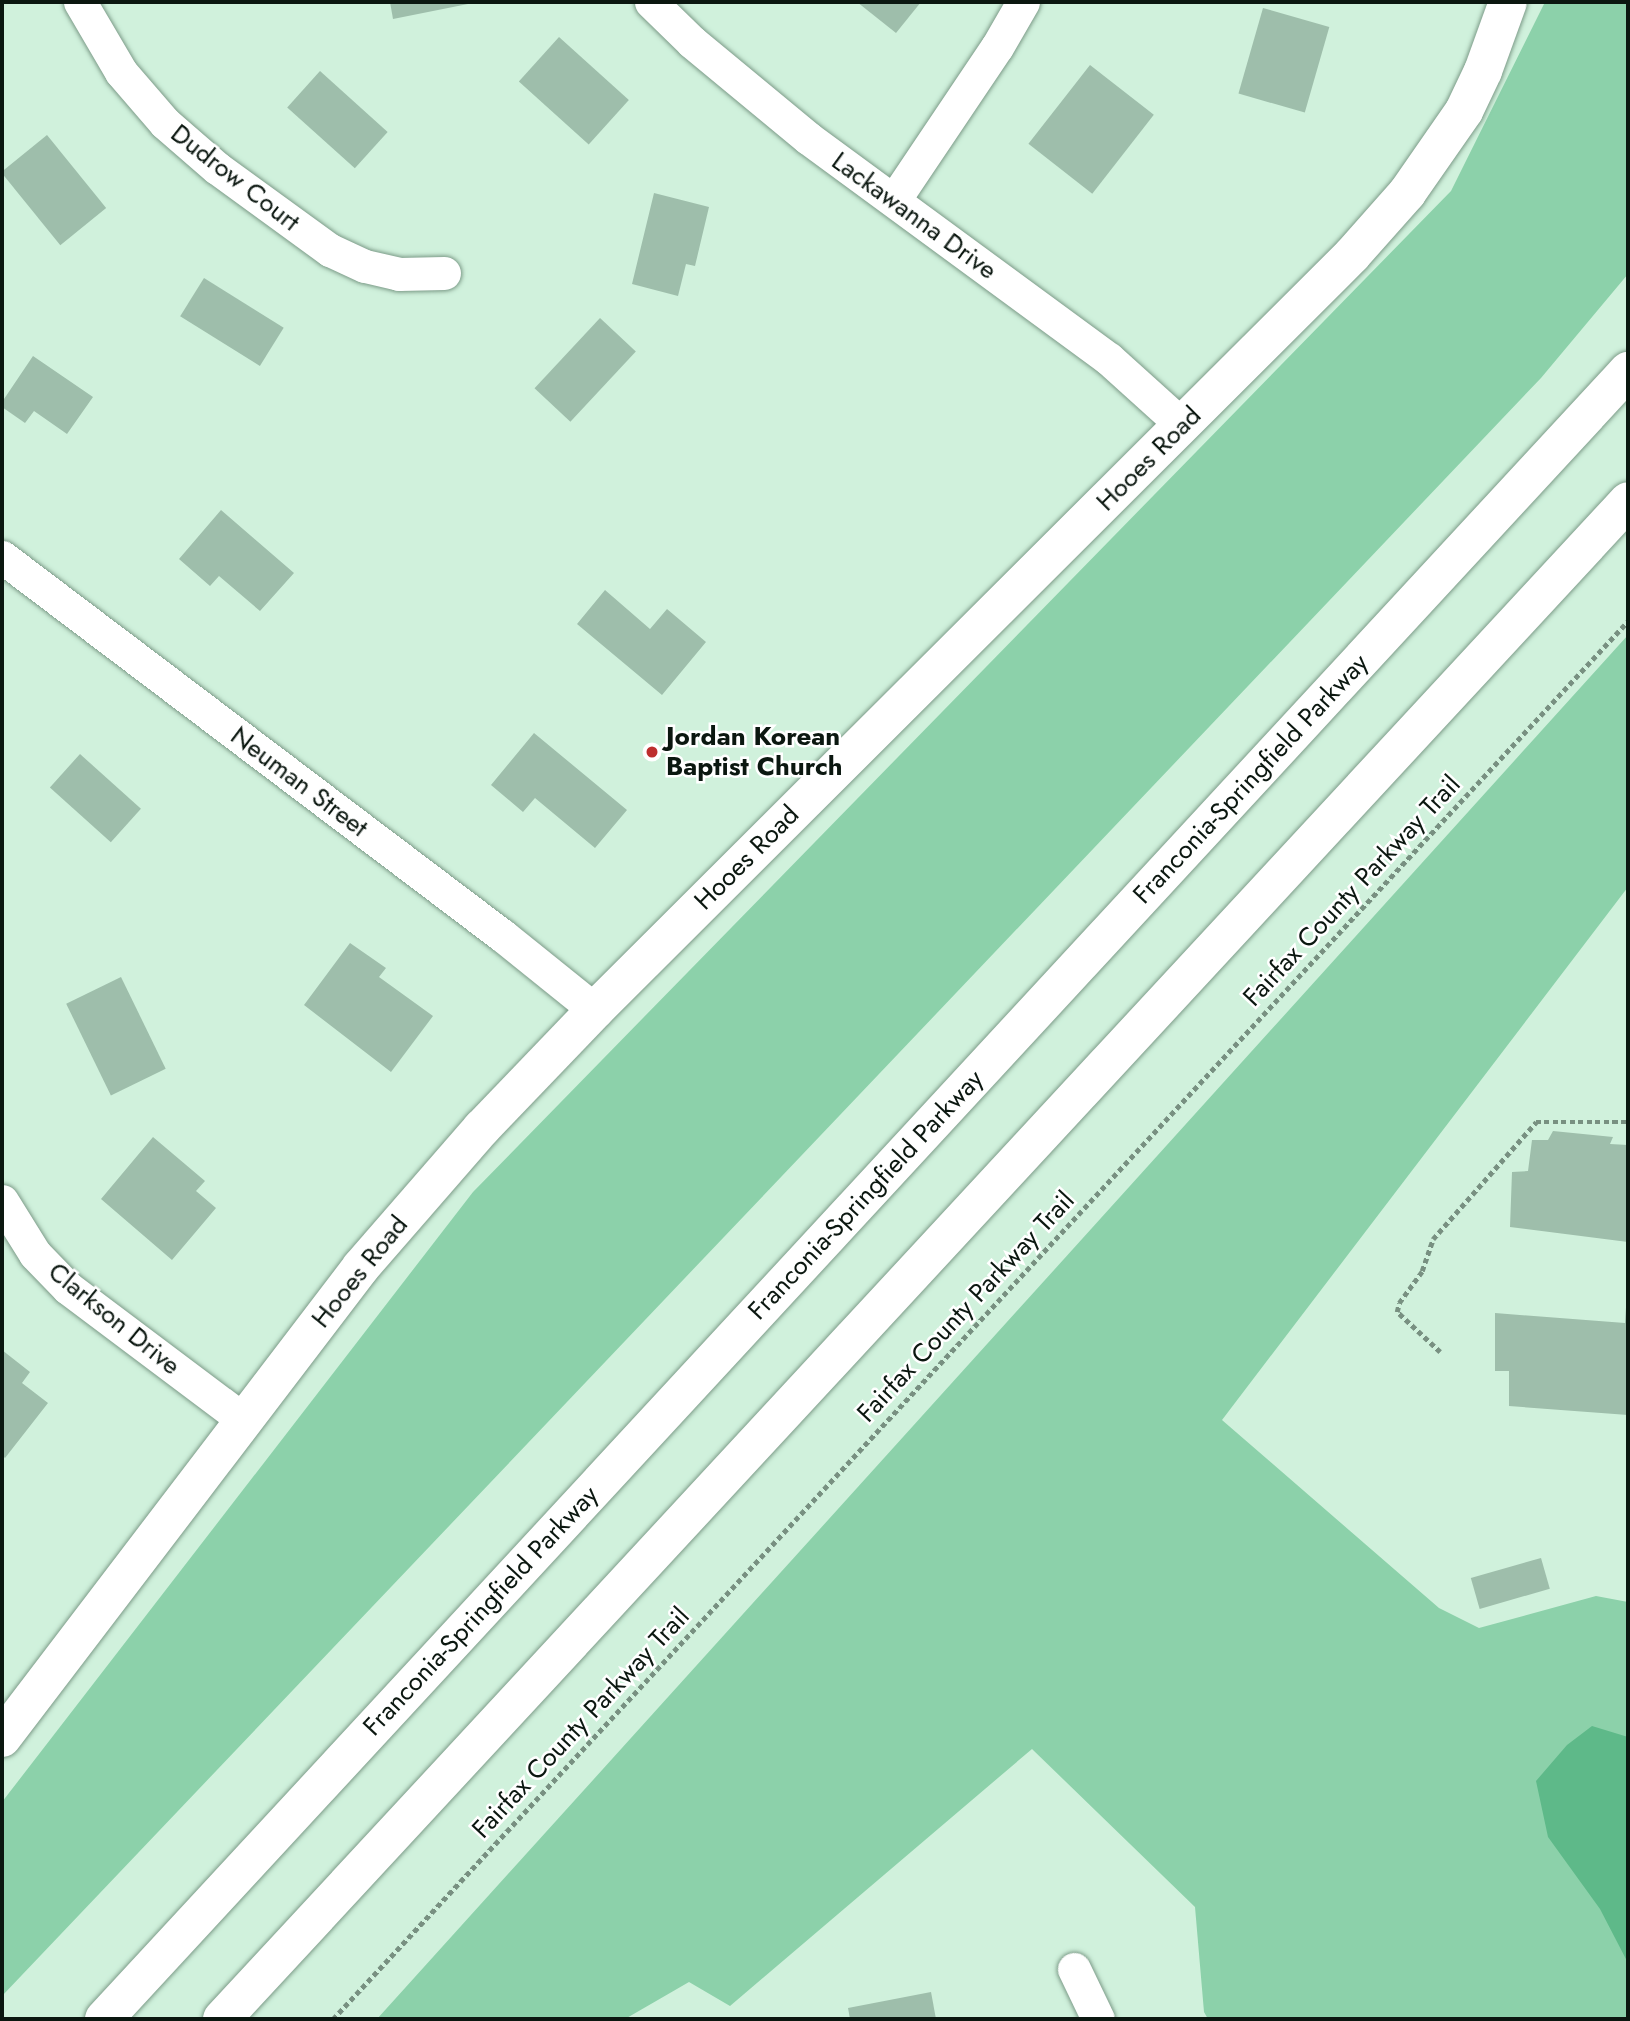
<!DOCTYPE html>
<html>
<head>
<meta charset="utf-8">
<style>
	body { margin:0 }
	#map { position:relative; width:1630px; height:2021px; overflow:hidden; background:#d0f1dc; font-family:Jost,sans-serif }
	div>[style] { position:absolute }
	[style*='--x'] { left:calc(var(--x)*1px); top:calc(var(--y)*1px); width:calc(var(--w)*1px); rotate:calc(var(--a)*1deg) }
	.green>* { inset:0; background:#8cd1aa }
	.water>* { inset:0; background:#5eb989 }
	.building>* { inset:0; background:#9ebeab; transform-origin:0 0 }
	.path>* { height:4.5px; margin-top:-2.25px; transform-origin:0; background:repeating-linear-gradient(90deg,#789081 0 5px,transparent 0 8.5px) }
	.roads { filter:drop-shadow(0 0 2px #7c9b88) drop-shadow(0 0 2px #7c9b88) }
	.street>* { height:33px; margin:-16.5px; padding:0 16.5px; transform-origin:16.5px; border-radius:16.5px; background:#fff }
	.secondary>* { height:38px; margin:-19px; padding:0 19px; transform-origin:19px; border-radius:19px; background:#fff }
	.primary>* { height:38px; margin:-19px; padding:0 19px; transform-origin:19px; border-radius:19px; background:#fff }
	.dots>* { width:19px; height:19px; translate:-50% -50%; box-sizing:border-box; border:4px solid #fff; border-radius:50% }
	span { translate:-50% -50%; white-space:nowrap; text-align:center; line-height:1.15; -webkit-text-stroke:5px #fff; paint-order:stroke }
	.street-label { font-size:26px; color:#0b1710 }
	.poi-label { font-size:26px; color:#0b1710; font-weight:700 }
	.left { translate:0 -50%; text-align:left }
	.frame { position:absolute; inset:0; border:4px solid #0b1710; pointer-events:none }
</style>
</head>
<body>
<div id="map">
	<div class="green">
		<i style="clip-path:polygon(1545px 2px,1628px 2px,1628px 274px,1541px 378px,2px 1996px,2px 1802px,473px 1192px,1451px 191px)"></i>
		<i style="clip-path:polygon(1628px 635px,1628px 887px,1222px 1420px,1439px 1608px,1479px 1628px,1596px 1596px,1628px 1602px,1628px 2019px,1208px 2019px,1204px 2012px,1195px 1907px,1032px 1749px,730px 2006px,689px 1982px,625px 2019px,377px 2019px)"></i>
	</div>
	<div class="water">
		<i style="clip-path:polygon(1592px 1726px,1628px 1737px,1628px 1963px,1600px 1909px,1548px 1837px,1536px 1781px,1567px 1745px)"></i>
	</div>
	<div class="building">
		<i style="clip-path:polygon(390px 2px,473px 2px,473px 3px,393px 19px)"></i>
		<i style="clip-path:polygon(857px 2px,921px 2px,896px 33px)"></i>
		<i style="left:1263px;top:8px;width:69px;height:89px;rotate:16deg"></i>
		<i style="left:559px;top:37px;width:94px;height:60px;rotate:42deg"></i>
		<i style="left:1090px;top:65px;width:81px;height:100px;rotate:38deg"></i>
		<i style="left:320px;top:71px;width:91px;height:49px;rotate:42deg"></i>
		<i style="left:47px;top:135px;width:94px;height:59px;rotate:51deg"></i>
		<i style="clip-path:polygon(654px 193px,709px 207px,695px 266px,686px 264px,678px 296px,632px 284px)"></i>
		<i style="left:204px;top:278px;width:94px;height:45px;rotate:32deg"></i>
		<i style="left:600px;top:318px;width:49px;height:96px;rotate:43deg"></i>
		<i style="clip-path:polygon(33px 356px,93px 397px,67px 434px,34px 411px,25px 423px,2px 407px,2px 402px)"></i>
		<i style="clip-path:polygon(221px 510px,294px 573px,260px 611px,219px 576px,210px 586px,179px 559px)"></i>
		<i style="clip-path:polygon(605px 590px,650px 629px,667px 609px,706px 642px,662px 695px,577px 624px)"></i>
		<i style="clip-path:polygon(534px 733px,627px 810px,595px 848px,535px 798px,523px 812px,491px 785px)"></i>
		<i style="left:80px;top:754px;width:82px;height:45px;rotate:42deg"></i>
		<i style="clip-path:polygon(350px 943px,386px 968px,379px 977px,433px 1016px,391px 1072px,304px 1005px)"></i>
		<i style="left:121px;top:977px;width:102px;height:61px;rotate:64deg"></i>
		<i style="clip-path:polygon(1553px 1131px,1613px 1137px,1610px 1144px,1628px 1145px,1628px 1242px,1510px 1227px,1512px 1172px,1528px 1171px,1532px 1140px,1548px 1140px)"></i>
		<i style="clip-path:polygon(153px 1137px,205px 1181px,196px 1191px,216px 1208px,172px 1260px,101px 1199px)"></i>
		<i style="clip-path:polygon(1626px 1307px,1628px 1415px,1509px 1406px,1509px 1371px,1495px 1371px,1495px 1313px,1625px 1323px)"></i>
		<i style="clip-path:polygon(2px 1350px,30px 1372px,22px 1383px,48px 1403px,5px 1458px,2px 1455px)"></i>
		<i style="left:1541px;top:1558px;width:32px;height:73px;rotate:74deg"></i>
		<i style="clip-path:polygon(931px 1992px,936px 2019px,850px 2019px,848px 2008px)"></i>
	</div>
	<div class="path">
		<i style="--x:1440;--y:1352;--w:59;--a:-137.1"></i>
		<i style="--x:1397;--y:1312;--w:9;--a:-77"></i>
		<i style="--x:1399;--y:1303;--w:39;--a:-54"></i>
		<i style="--x:1422;--y:1271;--w:34;--a:-71"></i>
		<i style="--x:1433;--y:1239;--w:156;--a:-48.6"></i>
		<i style="--x:1536;--y:1122;--w:92;--a:0"></i>
		<i style="--x:333;--y:2019;--w:1906;--a:-47.19"></i>
	</div>
	<div class="roads">
		<div class="street">
			<i style="--x:80;--y:2;--w:81;--a:59.6"></i>
			<i style="--x:121;--y:72;--w:67;--a:49.2"></i>
			<i style="--x:165;--y:123;--w:69;--a:40.9"></i>
			<i style="--x:217;--y:168;--w:140;--a:36"></i>
			<i style="--x:330;--y:250;--w:38;--a:25"></i>
			<i style="--x:365;--y:266;--w:35;--a:13"></i>
			<i style="--x:399;--y:274;--w:45;--a:-1.3"></i>
			<i style="--x:651;--y:2;--w:57;--a:44.3"></i>
			<i style="--x:692;--y:42;--w:151;--a:39.6"></i>
			<i style="--x:808;--y:138;--w:373;--a:36.3"></i>
			<i style="--x:1109;--y:359;--w:98;--a:42.1"></i>
			<i style="--x:894;--y:200;--w:184;--a:-56.1"></i>
			<i style="--x:997;--y:47;--w:52;--a:-60"></i>
			<i style="--x:2;--y:557;--w:628;--a:37.11"></i>
			<i style="--x:503;--y:936;--w:118;--a:38.8"></i>
			<i style="--x:2;--y:1201;--w:62;--a:58.1"></i>
			<i style="--x:35;--y:1254;--w:47;--a:45.9"></i>
			<i style="--x:68;--y:1288;--w:220;--a:36.9"></i>
			<i style="--x:1074;--y:1969;--w:55;--a:64.4"></i>
		</div>
		<div class="secondary">
			<i style="--x:2;--y:1738;--w:592;--a:-52.69"></i>
			<i style="--x:361;--y:1267;--w:184;--a:-49"></i>
			<i style="--x:482;--y:1128;--w:163;--a:-46.2"></i>
			<i style="--x:595;--y:1010;--w:1069;--a:-44.92"></i>
			<i style="--x:1352;--y:255;--w:83;--a:-48.4"></i>
			<i style="--x:1407;--y:193;--w:100;--a:-55.2"></i>
			<i style="--x:1464;--y:111;--w:44;--a:-64.6"></i>
			<i style="--x:1483;--y:71;--w:73;--a:-70.1"></i>
		</div>
		<div class="primary">
			<i style="--x:104;--y:2019;--w:2245;--a:-47.24"></i>
			<i style="--x:222;--y:2019;--w:2069;--a:-47.19"></i>
		</div>
	</div>
	<div class="dots">
		<i style="left:652px;top:752px;background:#bd2e2e"></i>
	</div>
	<div class="street-label">
		<span style="left:235px;top:178px;rotate:38deg">Dudrow Court</span>
		<span style="left:914px;top:216px;rotate:36deg">Lackawanna Drive</span>
		<span style="left:1149px;top:459px;rotate:-45deg">Hooes Road</span>
		<span style="left:1251px;top:779px;rotate:-47deg">Franconia-Springfield Parkway</span>
		<span style="left:299px;top:782px;rotate:37deg">Neuman Street</span>
		<span style="left:747px;top:858px;rotate:-45deg">Hooes Road</span>
		<span style="left:1352px;top:891px;rotate:-47deg">Fairfax County Parkway Trail</span>
		<span style="left:866px;top:1195px;rotate:-47deg">Franconia-Springfield Parkway</span>
		<span style="left:360px;top:1272px;rotate:-51deg">Hooes Road</span>
		<span style="left:966px;top:1307px;rotate:-47deg">Fairfax County Parkway Trail</span>
		<span style="left:114px;top:1319px;rotate:39deg">Clarkson Drive</span>
		<span style="left:481px;top:1611px;rotate:-47deg">Franconia-Springfield Parkway</span>
		<span style="left:581px;top:1723px;rotate:-47deg">Fairfax County Parkway Trail</span>
	</div>
	<div class="poi-label">
		<span class="left" style="left:666px;top:752px">Jordan Korean<br>Baptist Church</span>
	</div>
	<div class="frame"></div>
</div>
</body>
</html>
